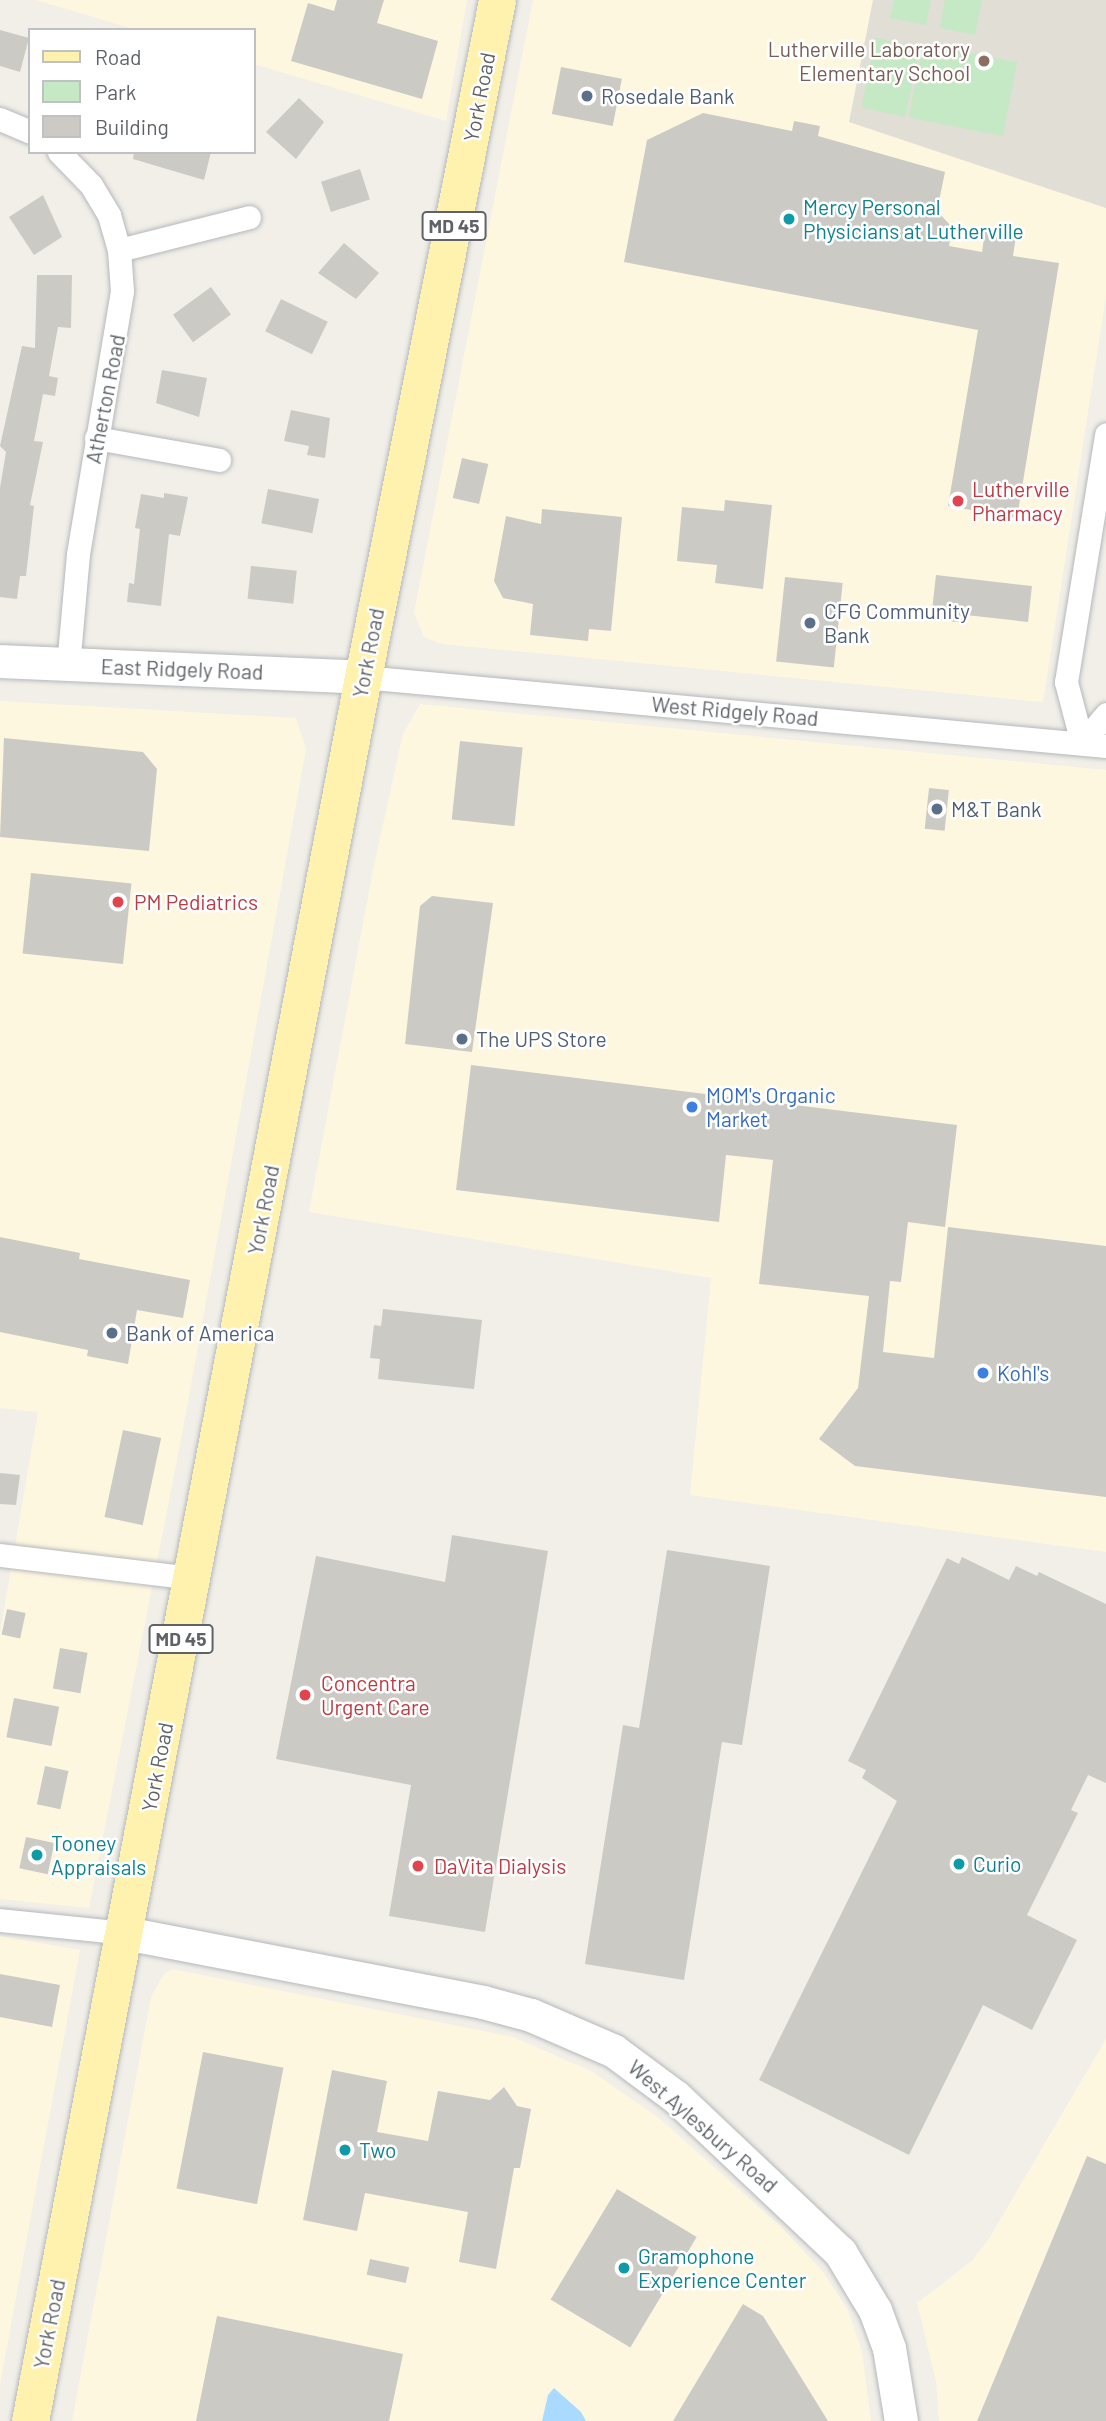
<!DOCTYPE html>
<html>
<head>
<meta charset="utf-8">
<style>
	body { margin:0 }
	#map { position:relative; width:1106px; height:2421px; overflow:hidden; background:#f1efe8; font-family:Barlow,sans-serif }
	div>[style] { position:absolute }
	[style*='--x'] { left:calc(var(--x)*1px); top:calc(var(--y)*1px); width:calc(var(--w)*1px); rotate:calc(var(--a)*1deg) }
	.commercial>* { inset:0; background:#fef7e0 }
	.education>* { inset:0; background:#e1ded6 }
	.green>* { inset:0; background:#c5e8c5; transform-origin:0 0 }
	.water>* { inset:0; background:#aadaff }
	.building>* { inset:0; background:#cccac5; transform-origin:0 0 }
	.roads { filter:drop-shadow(0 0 2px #b5b8bc) drop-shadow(0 0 2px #b5b8bc) }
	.street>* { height:23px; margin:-11.5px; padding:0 11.5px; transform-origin:11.5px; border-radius:11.5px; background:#fff }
	.secondary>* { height:33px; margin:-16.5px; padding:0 16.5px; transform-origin:16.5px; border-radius:16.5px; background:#fff }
	.primary>* { height:37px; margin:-18.5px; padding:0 18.5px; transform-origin:18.5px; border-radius:18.5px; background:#fff2af }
	.dots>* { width:19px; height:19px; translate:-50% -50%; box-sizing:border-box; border:4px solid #fff; border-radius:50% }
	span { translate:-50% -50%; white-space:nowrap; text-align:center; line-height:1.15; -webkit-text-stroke:5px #fff; paint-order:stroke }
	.shield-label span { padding:2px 5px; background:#fff; border:2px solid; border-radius:5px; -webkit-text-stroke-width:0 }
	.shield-label { font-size:19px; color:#5f6368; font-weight:700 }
	.education-label { font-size:21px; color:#785e54 }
	.right { translate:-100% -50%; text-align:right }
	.service-label { font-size:21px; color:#4e5e75 }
	.left { translate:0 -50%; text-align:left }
	.street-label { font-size:21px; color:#5f6368 }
	.culture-label { font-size:21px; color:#0d838f }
	.health-label { font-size:21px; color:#be3a42 }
	.shop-label { font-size:21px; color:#366cbe }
	.legend { position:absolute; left:28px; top:28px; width:228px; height:126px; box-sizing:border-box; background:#fff; border:2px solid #bfc1c3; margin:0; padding:9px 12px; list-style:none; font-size:21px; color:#5f6368 }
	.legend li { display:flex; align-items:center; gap:14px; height:35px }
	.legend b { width:35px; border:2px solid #bfc1c3 }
</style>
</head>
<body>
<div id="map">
	<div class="commercial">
		<i style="clip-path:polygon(36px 0,467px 0,446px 121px,254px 64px,254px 30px,137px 30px)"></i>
		<i style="clip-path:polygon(533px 0,873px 0,850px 122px,1106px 208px,1106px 296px,1043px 702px,442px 644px,424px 637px,414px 613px)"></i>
		<i style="clip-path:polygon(0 701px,296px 718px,306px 749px,183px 1429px,89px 1908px,0 1899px,0 1633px,38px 1412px,0 1408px)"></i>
		<i style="clip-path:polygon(420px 704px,1106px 770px,1106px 1552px,690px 1495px,711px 1278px,309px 1212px,373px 870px,403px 734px)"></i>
		<i style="clip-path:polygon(0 1936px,80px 1950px,0 2384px)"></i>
		<i style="clip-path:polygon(172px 1969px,513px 2037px,591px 2071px,659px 2118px,780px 2226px,823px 2272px,848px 2310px,862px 2352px,871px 2421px,72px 2421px,151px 1997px,163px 1975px)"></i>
		<i style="clip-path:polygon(1106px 2039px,1106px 2421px,939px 2421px,936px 2381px,917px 2303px,973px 2260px,990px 2237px)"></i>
	</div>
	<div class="education">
		<i style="clip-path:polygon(873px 0,1106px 0,1106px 208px,849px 122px)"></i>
	</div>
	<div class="green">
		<i style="clip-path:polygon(894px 0,931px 0,926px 25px,890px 18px)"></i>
		<i style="clip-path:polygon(945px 0,982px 0,975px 35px,940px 28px)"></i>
		<i style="left:876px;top:38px;width:45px;height:71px;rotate:12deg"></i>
		<i style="left:923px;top:44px;width:96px;height:75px;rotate:11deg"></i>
	</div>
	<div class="water">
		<i style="clip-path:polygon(554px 2388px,581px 2412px,586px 2421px,542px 2421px,548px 2395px)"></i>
	</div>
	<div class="building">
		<i style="clip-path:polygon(337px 0,384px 0,377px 23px,438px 41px,422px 99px,291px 61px,308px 3px,334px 11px)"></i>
		<i style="clip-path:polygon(0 30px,29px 38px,20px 72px,0 66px)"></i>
		<i style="left:561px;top:67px;width:62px;height:48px;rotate:11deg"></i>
		<i style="clip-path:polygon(299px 98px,324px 122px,296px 159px,266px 132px)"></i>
		<i style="clip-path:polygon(703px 113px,792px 131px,794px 121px,820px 126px,818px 136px,945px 172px,937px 211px,952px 227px,949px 246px,982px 252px,985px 231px,1016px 236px,1013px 256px,1059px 263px,1017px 518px,948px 506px,978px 330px,624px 262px,647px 140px)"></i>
		<i style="clip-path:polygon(134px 152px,211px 152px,204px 180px,133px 159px)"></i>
		<i style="left:360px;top:169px;width:32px;height:41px;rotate:72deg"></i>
		<i style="clip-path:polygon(43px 195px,62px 237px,34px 255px,9px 217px)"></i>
		<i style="clip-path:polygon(344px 243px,379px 273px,356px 299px,318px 273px)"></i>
		<i style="clip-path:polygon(37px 275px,72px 275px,71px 328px,58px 327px,49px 376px,58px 378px,55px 396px,43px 394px,34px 441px,43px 442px,30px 505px,34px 506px,26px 576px,20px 576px,17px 599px,0 597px,0 488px,6px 452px,0 446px,22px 346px,35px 348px)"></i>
		<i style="left:211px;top:287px;width:34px;height:47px;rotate:54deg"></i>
		<i style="left:281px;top:299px;width:52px;height:36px;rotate:26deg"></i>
		<i style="clip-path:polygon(162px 370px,207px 378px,199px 417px,156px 403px)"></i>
		<i style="clip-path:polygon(291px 410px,330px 418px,325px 458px,307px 455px,309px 446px,284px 441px)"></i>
		<i style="left:462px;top:458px;width:27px;height:41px;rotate:13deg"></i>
		<i style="left:268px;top:489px;width:52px;height:35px;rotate:11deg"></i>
		<i style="clip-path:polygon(164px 493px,188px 497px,180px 536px,169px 534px,161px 606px,127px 602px,129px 583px,134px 584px,140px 529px,135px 528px,141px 494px,164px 498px)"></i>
		<i style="clip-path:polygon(725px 500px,772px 505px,763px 589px,715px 583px,717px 565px,677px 561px,682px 507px,724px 511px)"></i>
		<i style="clip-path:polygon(542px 509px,622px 517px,611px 631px,589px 629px,588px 641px,530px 635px,533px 604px,503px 598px,494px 581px,506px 516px,541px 524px)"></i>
		<i style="left:251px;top:566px;width:46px;height:33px;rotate:6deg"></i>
		<i style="clip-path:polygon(936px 575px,1032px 586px,1028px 622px,966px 615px,965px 623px,931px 619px)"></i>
		<i style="left:785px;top:577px;width:58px;height:85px;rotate:6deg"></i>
		<i style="clip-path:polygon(4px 738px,143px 752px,157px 769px,149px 851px,0 837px)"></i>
		<i style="left:460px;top:741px;width:63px;height:79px;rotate:6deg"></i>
		<i style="left:929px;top:788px;width:20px;height:41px;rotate:6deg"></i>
		<i style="left:31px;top:873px;width:101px;height:81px;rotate:6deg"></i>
		<i style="clip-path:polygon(432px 896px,493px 903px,472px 1052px,405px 1044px,420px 906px)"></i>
		<i style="clip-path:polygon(471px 1065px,957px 1125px,945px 1227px,908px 1222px,901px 1282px,890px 1281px,883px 1352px,934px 1358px,948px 1227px,1106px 1246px,1106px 1497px,855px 1466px,819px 1439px,858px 1388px,869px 1296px,759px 1284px,773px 1160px,726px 1155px,719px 1222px,456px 1190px)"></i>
		<i style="clip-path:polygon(0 1237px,80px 1253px,79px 1259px,190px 1280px,183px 1318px,137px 1310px,128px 1364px,87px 1356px,88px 1350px,0 1332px)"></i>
		<i style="clip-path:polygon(383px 1309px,482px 1320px,474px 1389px,378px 1379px,380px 1359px,370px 1358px,374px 1325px,381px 1326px)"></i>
		<i style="left:123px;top:1430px;width:39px;height:89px;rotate:12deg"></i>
		<i style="clip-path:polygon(0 1473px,20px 1475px,16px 1505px,0 1504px)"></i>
		<i style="clip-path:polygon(452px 1535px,548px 1551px,485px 1932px,389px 1916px,411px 1785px,276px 1759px,316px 1556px,445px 1582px)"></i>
		<i style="clip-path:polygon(667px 1550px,770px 1566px,742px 1745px,722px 1742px,684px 1980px,585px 1964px,623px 1725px,639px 1728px)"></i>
		<i style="clip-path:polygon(962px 1557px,1009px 1580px,1016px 1566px,1037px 1576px,1039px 1572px,1106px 1604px,1106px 1783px,1088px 1775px,1071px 1810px,1078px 1813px,1027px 1915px,1077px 1940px,1032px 2030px,983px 2005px,909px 2155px,759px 2080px,897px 1801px,862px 1778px,866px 1770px,848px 1761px,947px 1558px,959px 1564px)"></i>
		<i style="left:7px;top:1609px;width:19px;height:26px;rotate:12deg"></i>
		<i style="left:60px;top:1648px;width:28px;height:41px;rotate:10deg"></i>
		<i style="left:14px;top:1698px;width:46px;height:40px;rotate:11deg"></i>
		<i style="left:45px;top:1766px;width:24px;height:39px;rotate:12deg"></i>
		<i style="left:26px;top:1837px;width:29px;height:32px;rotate:12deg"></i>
		<i style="clip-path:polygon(0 1974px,60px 1985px,52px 2027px,0 2017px)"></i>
		<i style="left:203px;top:2052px;width:82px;height:139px;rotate:11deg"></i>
		<i style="clip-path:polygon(332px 2070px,387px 2081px,377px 2132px,428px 2141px,438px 2091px,490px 2100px,504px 2087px,517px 2106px,531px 2109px,520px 2168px,514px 2168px,496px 2269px,459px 2262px,468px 2212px,365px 2193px,357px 2231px,303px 2220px)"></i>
		<i style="clip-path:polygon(1087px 2156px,1106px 2164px,1106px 2421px,977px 2421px)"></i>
		<i style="left:617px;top:2189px;width:93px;height:129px;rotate:31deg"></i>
		<i style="left:370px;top:2259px;width:40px;height:16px;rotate:12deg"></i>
		<i style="clip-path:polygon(743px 2304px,763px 2316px,828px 2421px,673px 2421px)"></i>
		<i style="clip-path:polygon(217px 2316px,403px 2354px,389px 2421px,196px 2421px)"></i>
	</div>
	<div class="roads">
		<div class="street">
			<i style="--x:0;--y:119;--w:33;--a:23"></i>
			<i style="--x:59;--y:152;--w:46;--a:45.9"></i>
			<i style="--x:91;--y:185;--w:35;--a:59"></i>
			<i style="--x:109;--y:215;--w:36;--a:74"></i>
			<i style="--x:119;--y:250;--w:41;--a:85.8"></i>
			<i style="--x:122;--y:291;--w:267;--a:99.5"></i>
			<i style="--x:78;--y:554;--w:111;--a:95.1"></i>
			<i style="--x:119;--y:250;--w:134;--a:-14.2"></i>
			<i style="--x:96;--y:438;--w:125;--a:10.1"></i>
			<i style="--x:363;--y:677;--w:746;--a:5.31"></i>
			<i style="--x:1082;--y:743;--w:63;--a:-104.7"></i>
			<i style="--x:1066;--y:682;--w:251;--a:-80.8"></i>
			<i style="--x:1082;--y:743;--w:38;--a:-50"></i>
			<i style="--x:0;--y:1555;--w:194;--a:6.8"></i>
			<i style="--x:0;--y:1920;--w:126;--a:5.9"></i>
		</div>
		<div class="secondary">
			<i style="--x:0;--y:661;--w:363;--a:2.5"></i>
			<i style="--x:125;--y:1933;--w:365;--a:10.9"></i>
			<i style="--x:483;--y:2002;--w:50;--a:15.2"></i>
			<i style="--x:531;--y:2015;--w:90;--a:23.4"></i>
			<i style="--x:614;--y:2051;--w:77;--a:36.6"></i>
			<i style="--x:676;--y:2097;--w:226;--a:43.4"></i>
			<i style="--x:840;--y:2252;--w:68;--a:58.9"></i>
			<i style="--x:875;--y:2310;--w:40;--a:69.8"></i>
			<i style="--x:889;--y:2348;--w:74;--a:80.7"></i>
		</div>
		<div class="primary">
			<i style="--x:30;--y:2421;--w:1776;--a:-79.19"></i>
			<i style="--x:363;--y:677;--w:690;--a:-78.8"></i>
		</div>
	</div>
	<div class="dots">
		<i style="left:984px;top:61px;background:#8d6e63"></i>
		<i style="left:587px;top:96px;background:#5c6f8a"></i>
		<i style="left:789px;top:219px;background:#0f9aa8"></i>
		<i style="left:958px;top:501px;background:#e0444e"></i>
		<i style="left:810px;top:623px;background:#5c6f8a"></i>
		<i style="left:937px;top:809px;background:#5c6f8a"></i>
		<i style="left:118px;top:902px;background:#e0444e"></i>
		<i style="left:462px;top:1039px;background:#5c6f8a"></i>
		<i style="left:692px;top:1107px;background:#3f7fe0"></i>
		<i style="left:112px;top:1333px;background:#5c6f8a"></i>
		<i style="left:983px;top:1373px;background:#3f7fe0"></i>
		<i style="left:305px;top:1695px;background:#e0444e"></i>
		<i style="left:37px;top:1855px;background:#0f9aa8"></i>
		<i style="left:959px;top:1864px;background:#0f9aa8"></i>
		<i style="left:418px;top:1866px;background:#e0444e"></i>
		<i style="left:345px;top:2150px;background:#0f9aa8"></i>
		<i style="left:624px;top:2268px;background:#0f9aa8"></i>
	</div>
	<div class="shield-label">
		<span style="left:454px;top:226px">MD 45</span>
		<span style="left:181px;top:1639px">MD 45</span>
	</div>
	<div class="education-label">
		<span class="right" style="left:970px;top:61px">Lutherville Laboratory<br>Elementary School</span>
	</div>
	<div class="service-label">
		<span class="left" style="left:601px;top:96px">Rosedale Bank</span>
		<span class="left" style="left:824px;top:623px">CFG Community<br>Bank</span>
		<span class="left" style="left:951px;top:809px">M&amp;T Bank</span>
		<span class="left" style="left:476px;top:1039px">The UPS Store</span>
		<span class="left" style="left:126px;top:1333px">Bank of America</span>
	</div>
	<div class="street-label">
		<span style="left:479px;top:97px;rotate:-79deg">York Road</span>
		<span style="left:105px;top:399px;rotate:-79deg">Atherton Road</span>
		<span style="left:368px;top:653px;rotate:-79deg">York Road</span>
		<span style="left:182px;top:669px;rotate:2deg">East Ridgely Road</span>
		<span style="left:735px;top:711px;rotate:5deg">West Ridgely Road</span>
		<span style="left:263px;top:1210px;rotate:-79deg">York Road</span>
		<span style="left:157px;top:1767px;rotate:-79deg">York Road</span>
		<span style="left:703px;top:2126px;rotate:41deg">West Aylesbury Road</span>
		<span style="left:49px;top:2324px;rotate:-79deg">York Road</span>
	</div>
	<div class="culture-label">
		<span class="left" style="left:803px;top:219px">Mercy Personal<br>Physicians at Lutherville</span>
		<span class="left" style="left:51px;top:1855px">Tooney<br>Appraisals</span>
		<span class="left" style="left:973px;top:1864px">Curio</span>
		<span class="left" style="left:359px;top:2150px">Two</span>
		<span class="left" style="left:638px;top:2268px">Gramophone<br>Experience Center</span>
	</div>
	<div class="health-label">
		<span class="left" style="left:972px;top:501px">Lutherville<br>Pharmacy</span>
		<span class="left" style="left:134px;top:902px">PM Pediatrics</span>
		<span class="left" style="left:321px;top:1695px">Concentra<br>Urgent Care</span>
		<span class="left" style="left:434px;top:1866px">DaVita Dialysis</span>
	</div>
	<div class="shop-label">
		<span class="left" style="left:706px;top:1107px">MOM's Organic<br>Market</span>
		<span class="left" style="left:997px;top:1373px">Kohl's</span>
	</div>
	<ul class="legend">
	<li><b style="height:9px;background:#fff2af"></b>Road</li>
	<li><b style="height:19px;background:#c5e8c5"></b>Park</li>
	<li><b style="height:19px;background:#cccac5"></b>Building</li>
	</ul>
</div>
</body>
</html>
